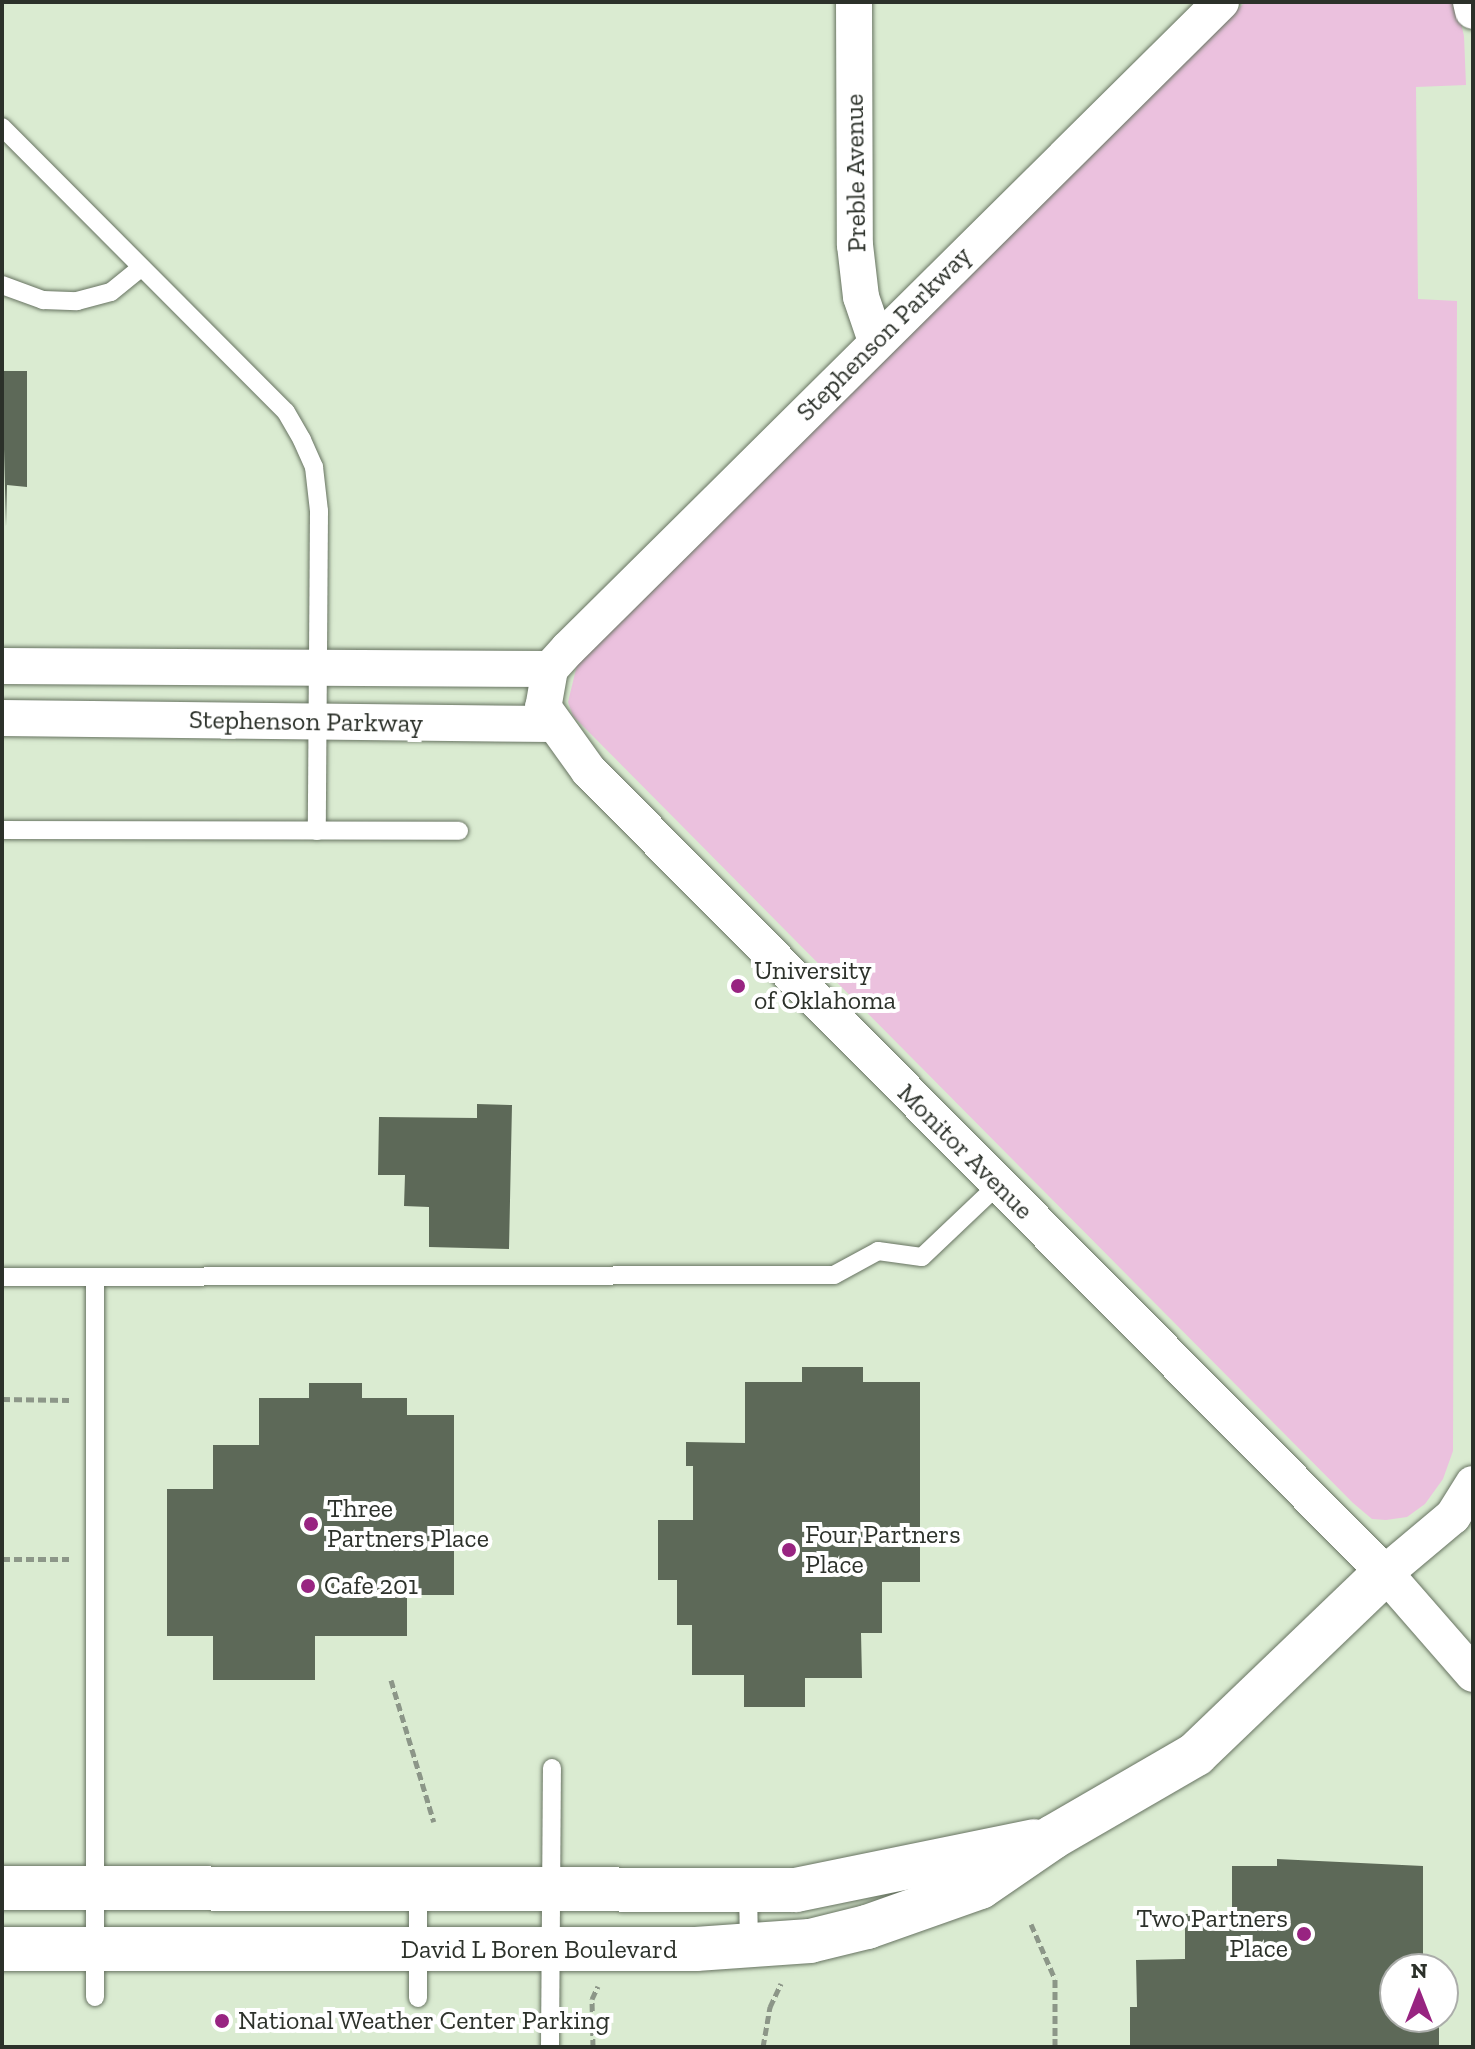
<!DOCTYPE html>
<html>
<head>
<meta charset="utf-8">
<style>
	body { margin:0 }
	#map { position:relative; width:1475px; height:2049px; overflow:hidden; background:#e7f5e1; font-family:"Zilla Slab",serif }
	div>[style] { position:absolute }
	[style*='--x'] { left:calc(var(--x)*1px); top:calc(var(--y)*1px); width:calc(var(--w)*1px); rotate:calc(var(--a)*1deg) }
	.built>* { inset:0; background:#daebd1 }
	.green>* { inset:0; background:#ebc1de }
	.building>* { inset:0; background:#5d6958 }
	.path>* { height:5px; margin-top:-2.5px; transform-origin:0; background:repeating-linear-gradient(90deg,#8c9688 0 8px,transparent 0 12px) }
	.roads { filter:drop-shadow(0 0 2px #677361) drop-shadow(0 0 2px #677361) }
	.lane>* { height:18px; margin:-9px; padding:0 9px; transform-origin:9px; border-radius:9px; background:#fff }
	.street>* { height:36px; margin:-18px; padding:0 18px; transform-origin:18px; border-radius:18px; background:#fff }
	.secondary>* { height:44px; margin:-22px; padding:0 22px; transform-origin:22px; border-radius:22px; background:#fff }
	.dots>* { width:22px; height:22px; translate:-50% -50%; box-sizing:border-box; border:4px solid #fff; border-radius:50% }
	span { translate:-50% -50%; white-space:nowrap; text-align:center; line-height:1.15; -webkit-text-stroke:8px #fff; paint-order:stroke }
	.street-label { font-size:26px; color:#2c312a }
	.poi-label { font-size:26px; color:#2c312a }
	.left { translate:0 -50%; text-align:left }
	.right { translate:-100% -50%; text-align:right }
	.frame { position:absolute; inset:0; border:4px solid #2c312a; pointer-events:none }
	.north { position:absolute; left:1379px; top:1953px; width:80px; height:80px; box-sizing:border-box; background:#fff; border:2px solid #abadaa; border-radius:50%; rotate:0deg; font-size:22px; font-weight:700; line-height:32px; text-align:center; color:#2c312a }
	.north::after { content:''; display:block; margin:auto; width:28px; height:36px; background:#982481; clip-path:polygon(50% 0,100% 100%,50% 72%,0 100%) }
</style>
</head>
<body>
<div id="map">
	<div class="built">
		<i style="clip-path:polygon(evenodd,2px 2px,1473px 2px,1473px 2047px,2px 2047px,2px 2px,1395px 1969px,1443px 1969px,1443px 2017px,1395px 2017px,1395px 1969px)"></i>
	</div>
	<div class="green">
		<i style="clip-path:polygon(1245px 2px,1456px 2px,1464px 36px,1466px 85px,1416px 87px,1418px 299px,1457px 301px,1453px 1451px,1443px 1479px,1425px 1504px,1407px 1517px,1386px 1520px,1372px 1519px,1353px 1503px,573px 716px,568px 702px,577px 665px)"></i>
	</div>
	<div class="building">
		<i style="clip-path:polygon(2px 371px,27px 371px,27px 487px,7px 485px,6px 527px)"></i>
		<i style="clip-path:polygon(477px 1104px,512px 1105px,509px 1249px,429px 1247px,429px 1207px,404px 1206px,405px 1175px,378px 1175px,379px 1117px,477px 1118px)"></i>
		<i style="clip-path:polygon(802px 1367px,863px 1367px,863px 1382px,920px 1382px,920px 1582px,882px 1582px,882px 1633px,861px 1633px,862px 1678px,805px 1678px,805px 1707px,744px 1707px,744px 1675px,692px 1675px,692px 1625px,677px 1625px,677px 1580px,658px 1580px,658px 1520px,693px 1520px,693px 1466px,686px 1466px,686px 1442px,745px 1443px,745px 1382px,802px 1382px)"></i>
		<i style="clip-path:polygon(309px 1383px,362px 1383px,362px 1398px,407px 1398px,407px 1415px,454px 1415px,454px 1595px,407px 1595px,407px 1636px,315px 1636px,315px 1680px,213px 1680px,213px 1636px,167px 1636px,167px 1489px,213px 1489px,213px 1445px,259px 1445px,259px 1398px,309px 1398px)"></i>
		<i style="clip-path:polygon(1277px 1859px,1423px 1866px,1423px 1961px,1438px 1961px,1439px 1969px,1395px 1969px,1395px 2017px,1439px 2017px,1439px 2047px,1130px 2047px,1130px 2007px,1137px 2007px,1136px 1960px,1185px 1959px,1185px 1914px,1232px 1913px,1232px 1866px,1277px 1866px)"></i>
	</div>
	<div class="path">
		<i style="--x:2;--y:1399;--w:67;--a:0.9"></i>
		<i style="--x:2;--y:1559;--w:67;--a:0"></i>
		<i style="--x:391;--y:1680;--w:148;--a:73.2"></i>
		<i style="--x:1031;--y:1924;--w:60;--a:66.4"></i>
		<i style="--x:1055;--y:1979;--w:68;--a:90"></i>
		<i style="--x:593;--y:2047;--w:48;--a:-91.2"></i>
		<i style="--x:592;--y:1999;--w:14;--a:-65"></i>
		<i style="--x:763;--y:2047;--w:41;--a:-80.1"></i>
		<i style="--x:770;--y:2007;--w:26;--a:-65"></i>
	</div>
	<div class="roads">
		<div class="lane">
			<i style="--x:2;--y:127;--w:402;--a:45.1"></i>
			<i style="--x:286;--y:412;--w:32;--a:60"></i>
			<i style="--x:302;--y:440;--w:30;--a:66"></i>
			<i style="--x:314;--y:467;--w:44;--a:83.5"></i>
			<i style="--x:319;--y:511;--w:320;--a:90.4"></i>
			<i style="--x:2;--y:285;--w:44;--a:20.1"></i>
			<i style="--x:43;--y:300;--w:34;--a:2"></i>
			<i style="--x:77;--y:301;--w:35;--a:-15"></i>
			<i style="--x:111;--y:292;--w:38;--a:-39"></i>
			<i style="--x:2;--y:830;--w:457;--a:0.1"></i>
			<i style="--x:2;--y:1277;--w:832;--a:-0.14"></i>
			<i style="--x:834;--y:1275;--w:50;--a:-28.6"></i>
			<i style="--x:878;--y:1251;--w:44;--a:7.8"></i>
			<i style="--x:922;--y:1257;--w:105;--a:-43.5"></i>
			<i style="--x:418;--y:1890;--w:108;--a:90"></i>
			<i style="--x:748;--y:1891;--w:54;--a:88.9"></i>
			<i style="--x:95;--y:1997;--w:720;--a:-90"></i>
			<i style="--x:550;--y:2047;--w:279;--a:-89.6"></i>
		</div>
		<div class="street">
			<i style="--x:854;--y:2;--w:243;--a:89.8"></i>
			<i style="--x:855;--y:245;--w:52;--a:83.4"></i>
			<i style="--x:861;--y:297;--w:46;--a:71.2"></i>
			<i style="--x:1221;--y:2;--w:919;--a:135.26"></i>
			<i style="--x:568;--y:649;--w:27;--a:132"></i>
			<i style="--x:550;--y:669;--w:39;--a:100"></i>
			<i style="--x:543;--y:707;--w:79;--a:54.3"></i>
			<i style="--x:589;--y:771;--w:1130;--a:45.22"></i>
			<i style="--x:1471;--y:2;--w:9;--a:77"></i>
			<i style="--x:2;--y:666;--w:548;--a:0.31"></i>
			<i style="--x:2;--y:718;--w:550;--a:0.63"></i>
			<i style="--x:1473;--y:1484;--w:38;--a:122"></i>
			<i style="--x:1453;--y:1516;--w:89;--a:140"></i>
			<i style="--x:1385;--y:1573;--w:134;--a:48.9"></i>
		</div>
		<div class="secondary">
			<i style="--x:2;--y:1888;--w:794;--a:0.14"></i>
			<i style="--x:796;--y:1890;--w:243;--a:-11.6"></i>
			<i style="--x:2;--y:1949;--w:694;--a:0"></i>
			<i style="--x:696;--y:1949;--w:114;--a:-4"></i>
			<i style="--x:810;--y:1941;--w:59;--a:-13.8"></i>
			<i style="--x:867;--y:1927;--w:120;--a:-19.5"></i>
			<i style="--x:980;--y:1887;--w:88;--a:-34.4"></i>
			<i style="--x:1053;--y:1837;--w:165;--a:-30.1"></i>
			<i style="--x:1196;--y:1754;--w:262;--a:-43.8"></i>
		</div>
	</div>
	<div class="dots">
		<i style="left:738px;top:986px;background:#982481"></i>
		<i style="left:311px;top:1524px;background:#982481"></i>
		<i style="left:789px;top:1550px;background:#982481"></i>
		<i style="left:308px;top:1586px;background:#982481"></i>
		<i style="left:1304px;top:1934px;background:#982481"></i>
		<i style="left:222px;top:2021px;background:#982481"></i>
	</div>
	<div class="street-label">
		<span style="left:856px;top:173px;rotate:-91deg">Preble Avenue</span>
		<span style="left:884px;top:334px;rotate:-45deg">Stephenson Parkway</span>
		<span style="left:306px;top:722px;rotate:1deg">Stephenson Parkway</span>
		<span style="left:965px;top:1152px;rotate:45deg">Monitor Avenue</span>
		<span style="left:539px;top:1950px">David L Boren Boulevard</span>
	</div>
	<div class="poi-label">
		<span class="left" style="left:754px;top:986px">University<br>of Oklahoma</span>
		<span class="left" style="left:327px;top:1524px">Three<br>Partners Place</span>
		<span class="left" style="left:805px;top:1550px">Four Partners<br>Place</span>
		<span class="left" style="left:324px;top:1586px">Cafe 201</span>
		<span class="right" style="left:1288px;top:1934px">Two Partners<br>Place</span>
		<span class="left" style="left:238px;top:2021px">National Weather Center Parking</span>
	</div>
	<div class="frame"></div>
	<div class="north">N</div>
</div>
</body>
</html>
